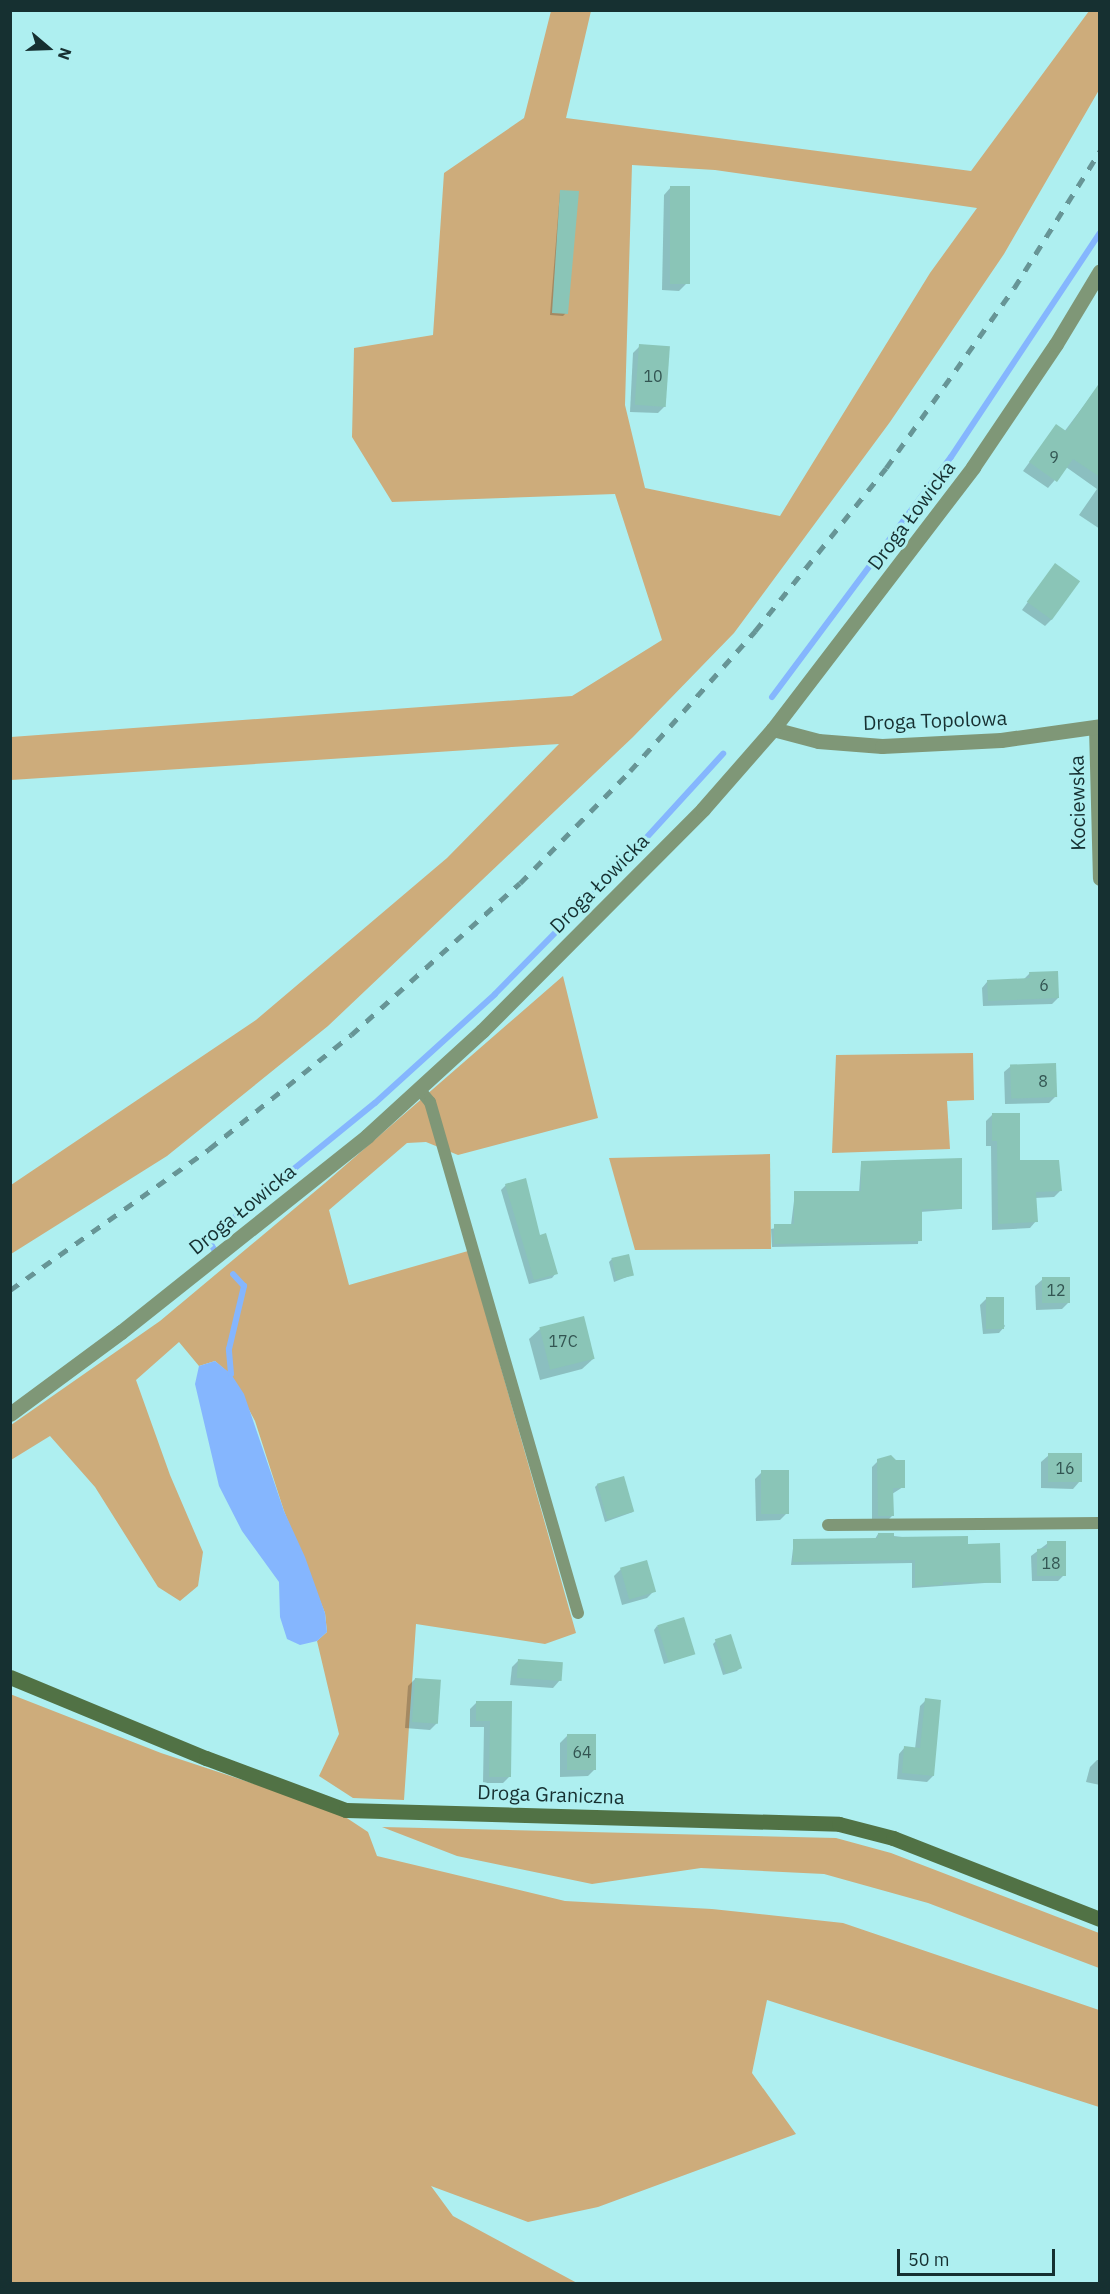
<!DOCTYPE html>
<html>
<head>
<meta charset="utf-8">
<style>
	body { margin:0 }
	#map { position:relative; width:1110px; height:2294px; overflow:hidden; background:#aeeff0; font-family:"IBM Plex Sans",sans-serif }
	div>[style] { position:absolute }
	[style*='--x'] { left:calc(var(--x)*1px); top:calc(var(--y)*1px); width:calc(var(--w)*1px); rotate:calc(var(--a)*1deg) }
	.green>* { inset:0; background:#cdac7b }
	.water>* { inset:0; background:#85b6fe }
	.shadow>* { inset:0; background:#0003 }
	.stream>* { height:6px; margin:-3px; padding:0 3px; transform-origin:3px; border-radius:3px; background:#85b6fe }
	.building>* { inset:0; background:#8ac5b7; transform-origin:0 0 }
	.lane>* { height:12px; margin:-6px; padding:0 6px; transform-origin:6px; border-radius:6px; background:#7f9777 }
	.street>* { height:15px; margin:-7.5px; padding:0 7.5px; transform-origin:7.5px; border-radius:7.5px; background:#7f9777 }
	.secondary>* { height:15px; margin:-7.5px; padding:0 7.5px; transform-origin:7.5px; border-radius:7.5px; background:#517245 }
	.rail>* { height:4.5px; margin-top:-2.25px; transform-origin:0; background:repeating-linear-gradient(90deg,#679596 0 10px,transparent 0 20px) }
	span { translate:-50% -50%; white-space:nowrap; text-align:center; line-height:1.15; -webkit-text-stroke:6px #aeeff0; paint-order:stroke }
	.number-label { font-size:16px; color:#335552 }
	.number-label span { -webkit-text-stroke-width:0 }
	.street-label { font-size:20px; color:#163031 }
	.frame { position:absolute; inset:0; border:12px solid #163031; pointer-events:none }
	.north { position:absolute; left:18px; top:18px; width:60px; height:60px; -webkit-text-stroke:4px #aeeff0; paint-order:stroke; rotate:109deg; font-size:16px; font-weight:700; line-height:24px; text-align:center; color:#163031 }
	.north::after { content:''; display:block; margin:auto; width:21px; height:27px; background:#163031; clip-path:polygon(50% 0,100% 100%,50% 72%,0 100%) }
	.scale { position:absolute; left:897px; top:2249px; width:158px; height:27px; box-sizing:border-box; border:3px solid #163031; border-top:0; padding-left:8px; font-size:18px; line-height:21px; white-space:nowrap; color:#163031; -webkit-text-stroke:4px #aeeff0; paint-order:stroke }
</style>
</head>
<body>
<div id="map">
	<div class="green">
		<i style="clip-path:polygon(evenodd,551px 11px,591px 11px,566px 118px,971px 171px,1089px 11px,1099px 11px,1099px 90px,1004px 254px,890px 422px,734px 633px,633px 737px,328px 1026px,167px 1156px,11px 1254px,11px 1185px,256px 1020px,447px 858px,559px 744px,11px 780px,11px 737px,572px 696px,662px 640px,615px 494px,392px 502px,352px 437px,354px 348px,433px 335px,444px 173px,524px 118px,551px 11px,632px 165px,715px 170px,977px 208px,930px 273px,780px 516px,645px 488px,625px 405px,632px 165px)"></i>
		<i style="clip-path:polygon(563px 976px,598px 1118px,458px 1155px,426px 1142px,407px 1143px,329px 1210px,349px 1285px,468px 1251px,576px 1633px,545px 1644px,416px 1624px,404px 1800px,353px 1798px,319px 1776px,339px 1734px,317px 1641px,327px 1632px,325px 1613px,284px 1511px,255px 1421px,230px 1374px,215px 1361px,199px 1366px,179px 1342px,136px 1380px,170px 1475px,203px 1552px,198px 1586px,180px 1601px,158px 1587px,95px 1487px,50px 1436px,11px 1460px,11px 1425px,160px 1321px,325px 1183px)"></i>
		<i style="clip-path:polygon(973px 1053px,974px 1100px,947px 1101px,950px 1149px,832px 1153px,836px 1055px)"></i>
		<i style="clip-path:polygon(770px 1154px,771px 1249px,635px 1250px,609px 1158px)"></i>
		<i style="clip-path:polygon(10px 1694px,161px 1753px,288px 1795px,315px 1797px,368px 1832px,377px 1856px,565px 1901px,712px 1909px,843px 1923px,1099px 2010px,1099px 2107px,767px 2000px,752px 2073px,796px 2134px,598px 2207px,528px 2222px,431px 2186px,453px 2216px,577px 2283px,11px 2283px)"></i>
		<i style="clip-path:polygon(382px 1827px,836px 1838px,891px 1853px,1099px 1933px,1099px 1968px,928px 1903px,824px 1874px,701px 1868px,592px 1884px,457px 1856px)"></i>
	</div>
	<div class="water">
		<i style="clip-path:polygon(215px 1361px,231px 1374px,244px 1394px,284px 1511px,305px 1557px,325px 1613px,327px 1632px,317px 1641px,300px 1645px,287px 1639px,280px 1617px,279px 1582px,242px 1531px,219px 1486px,195px 1384px,199px 1366px)"></i>
	</div>
	<div class="shadow">
		<i style="clip-path:polygon(671px 187px,686px 284px,679px 291px,662px 290px,664px 195px)"></i>
		<i style="clip-path:polygon(560px 192px,566px 313px,563px 316px,550px 315px)"></i>
		<i style="clip-path:polygon(640px 346px,665px 406px,658px 413px,630px 412px,633px 353px)"></i>
		<i style="clip-path:polygon(1100px 384px,1100px 529px,1079px 515px,1097px 489px,1066px 467px,1048px 488px,1023px 471px,1056px 426px,1064px 432px)"></i>
		<i style="clip-path:polygon(1055px 565px,1052px 619px,1045px 626px,1022px 610px)"></i>
		<i style="clip-path:polygon(1030px 973px,1058px 998px,1052px 1004px,983px 1006px,982px 988px,987px 982px,1024px 979px)"></i>
		<i style="clip-path:polygon(1011px 1066px,1056px 1096px,1049px 1103px,1005px 1104px,1004px 1072px)"></i>
		<i style="clip-path:polygon(992px 1115px,1019px 1161px,1060px 1191px,1054px 1197px,1035px 1198px,1036px 1221px,1030px 1228px,992px 1230px,991px 1146px,986px 1146px,986px 1121px)"></i>
		<i style="clip-path:polygon(861px 1163px,960px 1209px,920px 1212px,918px 1244px,772px 1247px,771px 1229px,791px 1225px,795px 1193px,859px 1193px)"></i>
		<i style="clip-path:polygon(506px 1185px,539px 1236px,556px 1273px,552px 1278px,529px 1284px,501px 1190px)"></i>
		<i style="clip-path:polygon(612px 1259px,632px 1275px,614px 1282px,609px 1262px)"></i>
		<i style="clip-path:polygon(1043px 1279px,1069px 1302px,1062px 1309px,1036px 1310px,1035px 1286px)"></i>
		<i style="clip-path:polygon(986px 1299px,1005px 1326px,999px 1333px,983px 1334px,980px 1305px)"></i>
		<i style="clip-path:polygon(540px 1329px,593px 1359px,582px 1369px,540px 1380px,529px 1339px)"></i>
		<i style="clip-path:polygon(1049px 1455px,1080px 1481px,1073px 1489px,1041px 1488px,1041px 1462px)"></i>
		<i style="clip-path:polygon(878px 1461px,903px 1487px,892px 1494px,892px 1516px,886px 1522px,872px 1522px,872px 1467px)"></i>
		<i style="clip-path:polygon(762px 1472px,787px 1513px,780px 1520px,756px 1521px,755px 1479px)"></i>
		<i style="clip-path:polygon(598px 1484px,633px 1512px,605px 1522px,595px 1487px)"></i>
		<i style="clip-path:polygon(878px 1534px,966px 1545px,999px 1582px,912px 1588px,912px 1563px,791px 1565px,794px 1540px,875px 1539px)"></i>
		<i style="clip-path:polygon(1048px 1543px,1064px 1575px,1058px 1581px,1032px 1581px,1031px 1556px)"></i>
		<i style="clip-path:polygon(621px 1569px,654px 1591px,647px 1598px,622px 1605px,614px 1576px)"></i>
		<i style="clip-path:polygon(657px 1626px,693px 1654px,664px 1664px,654px 1630px)"></i>
		<i style="clip-path:polygon(716px 1641px,740px 1668px,737px 1671px,723px 1675px,713px 1644px)"></i>
		<i style="clip-path:polygon(519px 1660px,560px 1680px,553px 1688px,510px 1685px,512px 1667px)"></i>
		<i style="clip-path:polygon(415px 1679px,437px 1723px,430px 1730px,405px 1728px,408px 1686px)"></i>
		<i style="clip-path:polygon(926px 1700px,933px 1776px,927px 1782px,897px 1779px,899px 1754px,905px 1747px,915px 1749px,920px 1706px)"></i>
		<i style="clip-path:polygon(477px 1702px,511px 1703px,510px 1776px,503px 1783px,483px 1783px,484px 1727px,470px 1727px,470px 1709px)"></i>
		<i style="clip-path:polygon(567px 1736px,595px 1769px,588px 1776px,560px 1777px,560px 1743px)"></i>
		<i style="clip-path:polygon(1097px 1760px,1100px 1760px,1100px 1785px,1086px 1782px,1090px 1767px)"></i>
	</div>
	<div class="stream">
		<i style="--x:772;--y:697;--w:299;--a:-53.3"></i>
		<i style="--x:951;--y:457;--w:269;--a:-56.4"></i>
		<i style="--x:215;--y:1251;--w:14;--a:-120"></i>
		<i style="--x:208;--y:1239;--w:215;--a:-39.2"></i>
		<i style="--x:375;--y:1103;--w:162;--a:-42.2"></i>
		<i style="--x:495;--y:994;--w:173;--a:-45.5"></i>
		<i style="--x:616;--y:871;--w:159;--a:-47.6"></i>
		<i style="--x:231;--y:1374;--w:25;--a:-95"></i>
		<i style="--x:229;--y:1349;--w:65;--a:-76.6"></i>
		<i style="--x:244;--y:1286;--w:16;--a:-133"></i>
	</div>
	<div class="building">
		<i style="left:670px;top:186px;width:20px;height:98px"></i>
		<i style="clip-path:polygon(560px 190px,579px 191px,568px 314px,552px 313px)"></i>
		<i style="left:639px;top:344px;width:31px;height:61px;rotate:4deg"></i>
		<i style="clip-path:polygon(1100px 382px,1100px 477px,1073px 459px,1057px 482px,1029px 462px,1056px 424px,1066px 431px)"></i>
		<i style="left:1055px;top:563px;width:31px;height:48px;rotate:36deg"></i>
		<i style="clip-path:polygon(1058px 971px,1059px 998px,988px 1001px,987px 980px,1030px 978px,1029px 972px)"></i>
		<i style="left:1056px;top:1063px;width:34px;height:46px;rotate:88deg"></i>
		<i style="clip-path:polygon(992px 1113px,1020px 1113px,1020px 1160px,1059px 1160px,1062px 1191px,1036px 1192px,1038px 1222px,998px 1224px,997px 1141px,992px 1141px)"></i>
		<i style="clip-path:polygon(962px 1158px,962px 1209px,922px 1209px,922px 1241px,774px 1244px,774px 1224px,794px 1224px,794px 1191px,861px 1191px,861px 1161px)"></i>
		<i style="clip-path:polygon(526px 1178px,540px 1235px,546px 1233px,558px 1274px,534px 1280px,505px 1184px)"></i>
		<i style="left:629px;top:1254px;width:22px;height:18px;rotate:77deg"></i>
		<i style="left:1070px;top:1277px;width:26px;height:28px;rotate:90deg"></i>
		<i style="left:986px;top:1297px;width:18px;height:32px"></i>
		<i style="left:584px;top:1316px;width:44px;height:46px;rotate:76deg"></i>
		<i style="left:1048px;top:1453px;width:34px;height:29px"></i>
		<i style="clip-path:polygon(891px 1455px,896px 1460px,905px 1460px,905px 1488px,893px 1488px,894px 1516px,878px 1516px,877px 1459px)"></i>
		<i style="left:789px;top:1470px;width:44px;height:28px;rotate:90deg"></i>
		<i style="left:624px;top:1476px;width:37px;height:28px;rotate:74deg"></i>
		<i style="clip-path:polygon(878px 1533px,894px 1533px,894px 1537px,968px 1536px,968px 1544px,1000px 1543px,1001px 1583px,943px 1582px,943px 1585px,915px 1586px,915px 1560px,793px 1562px,793px 1539px,878px 1538px)"></i>
		<i style="clip-path:polygon(1047px 1541px,1066px 1541px,1066px 1576px,1037px 1576px,1037px 1549px,1047px 1548px)"></i>
		<i style="left:647px;top:1560px;width:33px;height:28px;rotate:74deg"></i>
		<i style="left:684px;top:1617px;width:39px;height:28px;rotate:73deg"></i>
		<i style="left:731px;top:1634px;width:36px;height:17px;rotate:72deg"></i>
		<i style="left:518px;top:1659px;width:45px;height:19px;rotate:4deg"></i>
		<i style="left:415px;top:1678px;width:26px;height:44px;rotate:4deg"></i>
		<i style="clip-path:polygon(925px 1698px,941px 1700px,934px 1776px,902px 1773px,904px 1746px,920px 1748px)"></i>
		<i style="clip-path:polygon(476px 1701px,512px 1701px,511px 1777px,489px 1777px,490px 1721px,476px 1721px)"></i>
		<i style="left:567px;top:1734px;width:29px;height:36px"></i>
	</div>
	<div class="lane">
		<i style="--x:419;--y:1089;--w:17;--a:50"></i>
		<i style="--x:430;--y:1102;--w:532;--a:73.85"></i>
		<i style="--x:828;--y:1525;--w:272;--a:-0.4"></i>
	</div>
	<div class="street">
		<i style="--x:1096;--y:727;--w:151;--a:88.5"></i>
		<i style="--x:773;--y:729;--w:47;--a:14.9"></i>
		<i style="--x:818;--y:741;--w:64;--a:4.5"></i>
		<i style="--x:882;--y:746;--w:119;--a:-2.9"></i>
		<i style="--x:1001;--y:740;--w:100;--a:-8"></i>
		<i style="--x:10;--y:1414;--w:138;--a:-36.5"></i>
		<i style="--x:121;--y:1332;--w:315;--a:-38.5"></i>
		<i style="--x:367;--y:1136;--w:156;--a:-42.4"></i>
		<i style="--x:482;--y:1031;--w:313;--a:-45.1"></i>
		<i style="--x:703;--y:809;--w:106;--a:-48.8"></i>
		<i style="--x:773;--y:729;--w:330;--a:-52.6"></i>
		<i style="--x:973;--y:467;--w:148;--a:-56"></i>
		<i style="--x:1056;--y:344;--w:85;--a:-58.9"></i>
	</div>
	<div class="secondary">
		<i style="--x:10;--y:1677;--w:212;--a:22.5"></i>
		<i style="--x:206;--y:1758;--w:149;--a:20.4"></i>
		<i style="--x:346;--y:1810;--w:493;--a:1.6"></i>
		<i style="--x:839;--y:1824;--w:56;--a:14.5"></i>
		<i style="--x:893;--y:1838;--w:222;--a:21.4"></i>
	</div>
	<div class="rail">
		<i style="--x:10;--y:1290;--w:244;--a:-35.3"></i>
		<i style="--x:209;--y:1149;--w:182;--a:-38.8"></i>
		<i style="--x:351;--y:1035;--w:227;--a:-42"></i>
		<i style="--x:520;--y:883;--w:157;--a:-45.5"></i>
		<i style="--x:630;--y:771;--w:188;--a:-48.2"></i>
		<i style="--x:755;--y:631;--w:209;--a:-51.2"></i>
		<i style="--x:886;--y:468;--w:221;--a:-54.6"></i>
		<i style="--x:1014;--y:288;--w:162;--a:-57.9"></i>
	</div>
	<div class="number-label">
		<span style="left:653px;top:376px">10</span>
		<span style="left:1054px;top:457px">9</span>
		<span style="left:1044px;top:985px">6</span>
		<span style="left:1043px;top:1081px">8</span>
		<span style="left:1056px;top:1290px">12</span>
		<span style="left:563px;top:1341px">17C</span>
		<span style="left:1065px;top:1468px">16</span>
		<span style="left:1051px;top:1563px">18</span>
		<span style="left:582px;top:1752px">64</span>
	</div>
	<div class="street-label">
		<span style="left:911px;top:515px;rotate:-53deg">Droga Łowicka</span>
		<span style="left:935px;top:720px;rotate:-2deg">Droga Topolowa</span>
		<span style="left:1077px;top:803px;rotate:-91deg">Kociewska</span>
		<span style="left:599px;top:883px;rotate:-45deg">Droga Łowicka</span>
		<span style="left:242px;top:1209px;rotate:-39deg">Droga Łowicka</span>
		<span style="left:551px;top:1794px;rotate:2deg">Droga Graniczna</span>
	</div>
	<div class="frame"></div>
	<div class="north">N</div>
	<div class="scale">50 m</div>
</div>
</body>
</html>
